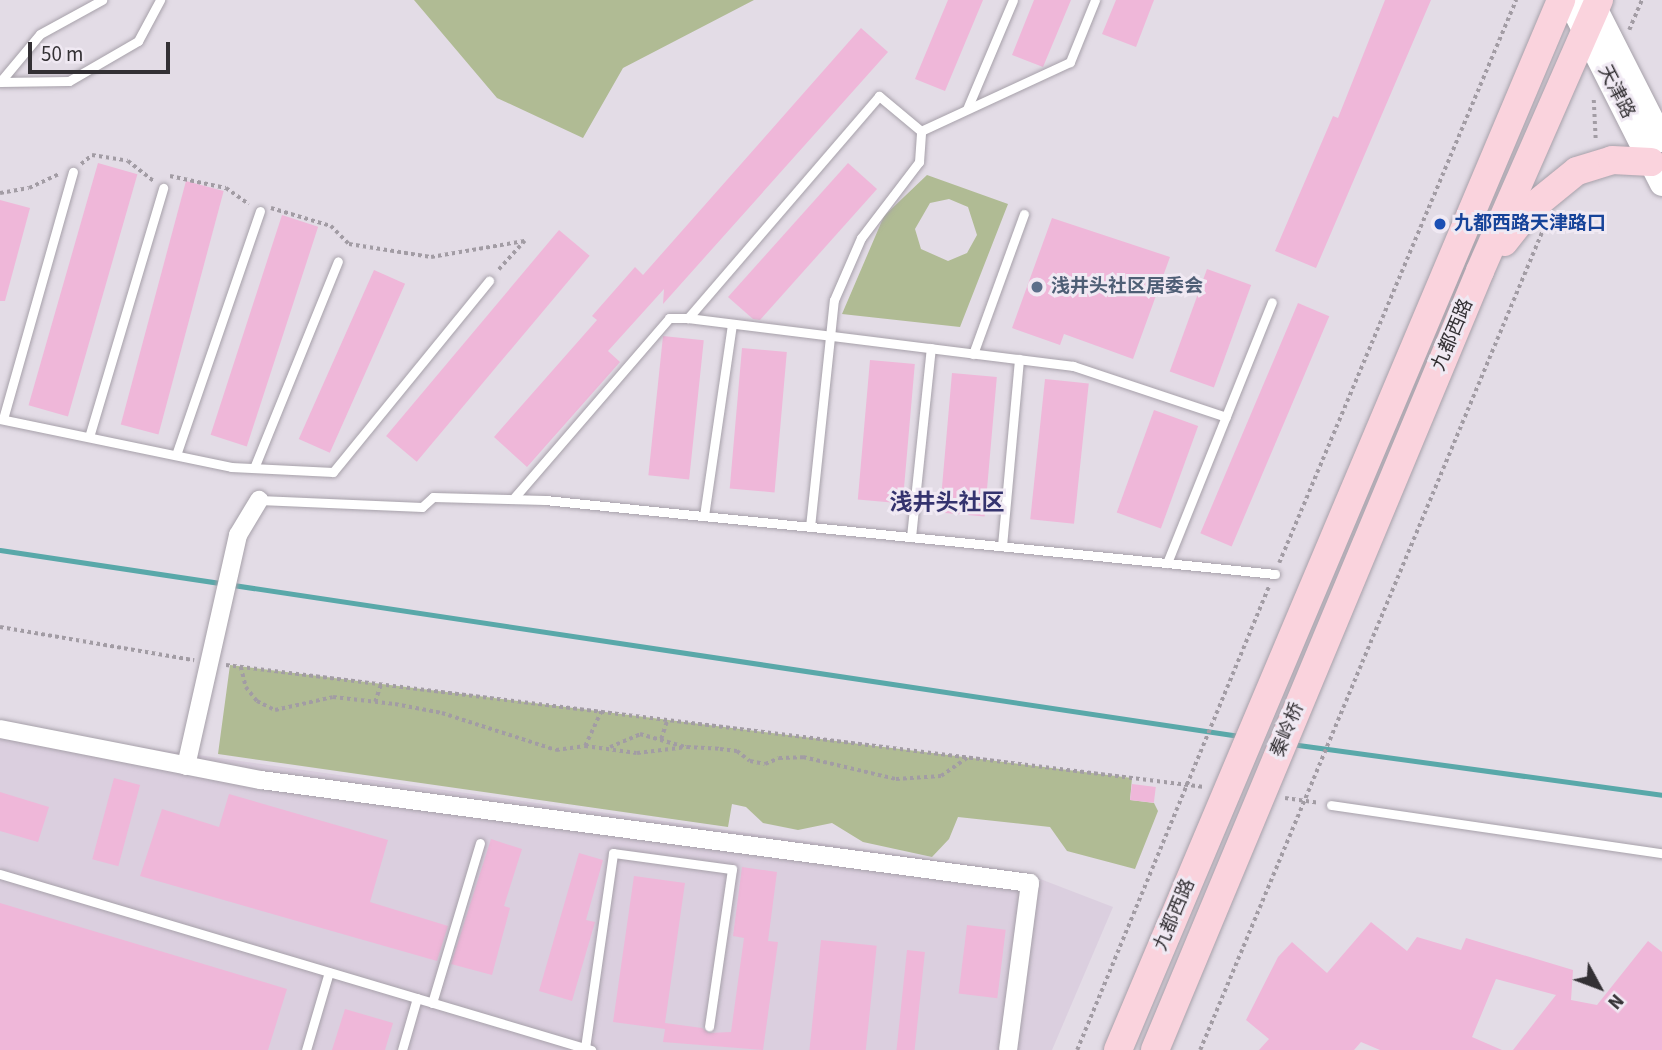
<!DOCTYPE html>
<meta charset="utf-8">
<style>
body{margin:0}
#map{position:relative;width:1662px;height:1050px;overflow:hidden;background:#e3dce6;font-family:"Source Sans 3","Noto Sans SC",sans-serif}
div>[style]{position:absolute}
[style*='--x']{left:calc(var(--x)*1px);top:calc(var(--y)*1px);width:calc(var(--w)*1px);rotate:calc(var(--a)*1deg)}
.built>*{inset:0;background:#dbcfdf}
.green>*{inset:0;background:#b0bb94}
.stream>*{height:5px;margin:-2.5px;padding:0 2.5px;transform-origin:2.5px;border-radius:2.5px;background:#59a8a9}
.building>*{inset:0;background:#efb7d9;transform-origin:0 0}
.path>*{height:3.5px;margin-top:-1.75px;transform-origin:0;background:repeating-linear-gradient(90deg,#a29ca4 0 3.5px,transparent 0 7px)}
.roads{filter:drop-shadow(0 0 2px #a7a1aa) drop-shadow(0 0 2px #a7a1aa)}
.service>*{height:9px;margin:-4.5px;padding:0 4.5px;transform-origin:4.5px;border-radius:4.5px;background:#fff}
.minor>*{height:18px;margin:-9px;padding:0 9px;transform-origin:9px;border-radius:9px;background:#fff}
.secondary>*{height:24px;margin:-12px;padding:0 12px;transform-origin:12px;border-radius:12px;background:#fff}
.primary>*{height:28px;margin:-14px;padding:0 14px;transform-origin:14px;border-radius:14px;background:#fad3dd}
.dots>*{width:19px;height:19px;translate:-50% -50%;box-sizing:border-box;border:4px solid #f0e9f3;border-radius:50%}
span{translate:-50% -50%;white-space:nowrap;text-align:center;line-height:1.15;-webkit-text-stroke:6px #f0e9f3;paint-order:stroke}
.street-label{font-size:19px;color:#333034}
.transit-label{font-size:19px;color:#164399;font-weight:700}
.left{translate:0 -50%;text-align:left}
.service-label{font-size:19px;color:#4e5e75;font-weight:700}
.quarter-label{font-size:23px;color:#34336e;font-weight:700}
.north{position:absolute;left:1564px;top:952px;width:70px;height:70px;-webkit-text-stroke:5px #f0e9f3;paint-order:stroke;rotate:131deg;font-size:19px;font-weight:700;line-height:28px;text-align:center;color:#333034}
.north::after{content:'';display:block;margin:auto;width:24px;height:32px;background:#333034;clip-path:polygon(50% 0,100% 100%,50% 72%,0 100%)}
.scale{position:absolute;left:28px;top:42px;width:142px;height:32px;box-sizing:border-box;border:4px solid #333034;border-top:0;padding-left:9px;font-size:21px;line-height:24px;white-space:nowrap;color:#333034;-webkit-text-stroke:5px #f0e9f3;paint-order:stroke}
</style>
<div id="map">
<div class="built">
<div style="clip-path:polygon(0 727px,1022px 872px,1113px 907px,1052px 1050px,0 1050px)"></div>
</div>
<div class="green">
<div style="clip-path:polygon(414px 0,754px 0,623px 68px,583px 138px,497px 98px)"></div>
<div style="clip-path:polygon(evenodd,927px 175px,1008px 204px,960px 327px,842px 314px,884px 216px,927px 175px,949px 199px,968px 207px,977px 235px,967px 253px,948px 261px,921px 249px,915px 229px,930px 203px,949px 199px)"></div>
<div style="clip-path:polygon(230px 665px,1132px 778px,1130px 800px,1154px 803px,1158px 811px,1135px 869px,1067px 851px,1050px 827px,958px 817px,949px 839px,932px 857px,863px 842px,832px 823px,798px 830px,763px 823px,746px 807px,732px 804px,728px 827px,218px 754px)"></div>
</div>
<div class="stream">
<div style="--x:0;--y:550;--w:1253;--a:8.54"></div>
<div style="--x:1291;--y:744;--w:374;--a:7.8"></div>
</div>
<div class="building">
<div style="clip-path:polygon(948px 0,983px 0,945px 91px,915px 79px)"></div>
<div style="clip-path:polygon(1034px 0,1071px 0,1043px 67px,1012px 55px)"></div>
<div style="clip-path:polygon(1116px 0,1154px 0,1136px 47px,1102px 34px)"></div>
<div style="clip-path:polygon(1385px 0,1431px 0,1316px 268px,1275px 251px,1333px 116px,1338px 118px)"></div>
<div style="clip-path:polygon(861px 28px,888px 52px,663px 304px,664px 289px,608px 351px,620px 362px,527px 467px,494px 437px,597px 320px,592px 316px,635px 267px,643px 275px)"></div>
<div style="left:98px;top:163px;width:41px;height:252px;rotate:16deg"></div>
<div style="clip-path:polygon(848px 163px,877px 189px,760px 320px,753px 319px,728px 297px)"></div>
<div style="left:186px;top:181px;width:39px;height:252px;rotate:15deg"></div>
<div style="clip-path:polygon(0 200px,30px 208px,5px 301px,0 301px)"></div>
<div style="left:282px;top:215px;width:38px;height:231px;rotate:18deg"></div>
<div style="clip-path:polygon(1052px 218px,1170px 257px,1133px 359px,1064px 334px,1060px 345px,1012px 328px)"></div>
<div style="left:559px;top:230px;width:40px;height:269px;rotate:40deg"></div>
<div style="left:1207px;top:269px;width:47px;height:109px;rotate:20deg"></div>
<div style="left:374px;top:270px;width:34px;height:185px;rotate:24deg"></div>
<div style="left:1298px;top:303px;width:34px;height:250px;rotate:23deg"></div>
<div style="left:663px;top:336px;width:41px;height:140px;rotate:6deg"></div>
<div style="left:742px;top:348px;width:45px;height:141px;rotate:5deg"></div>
<div style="left:870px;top:360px;width:45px;height:140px;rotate:5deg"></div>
<div style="left:952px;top:373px;width:45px;height:140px;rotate:5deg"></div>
<div style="left:1045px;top:379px;width:44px;height:141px;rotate:6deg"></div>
<div style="left:1154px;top:410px;width:47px;height:109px;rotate:20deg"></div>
<div style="left:114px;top:778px;width:27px;height:84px;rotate:15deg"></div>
<div style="left:1132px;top:784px;width:24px;height:16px;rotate:7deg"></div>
<div style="clip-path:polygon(0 792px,49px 807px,38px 842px,0 831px)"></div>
<div style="clip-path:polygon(229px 794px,388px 840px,370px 902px,448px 926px,437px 961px,140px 876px,162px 809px,219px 827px)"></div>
<div style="clip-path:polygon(491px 839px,522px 849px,504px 906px,510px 908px,492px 975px,451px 964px)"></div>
<div style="clip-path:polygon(579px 853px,603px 860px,586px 920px,595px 922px,572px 1001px,539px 991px)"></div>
<div style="clip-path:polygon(742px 867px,777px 872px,768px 941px,778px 942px,763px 1050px,663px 1042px,665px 1029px,613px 1022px,634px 876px,685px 883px,665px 1023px,702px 1028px,709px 1033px,731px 1032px,744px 938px,733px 936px)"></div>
<div style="clip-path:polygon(0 903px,287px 989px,268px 1050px,0 1050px)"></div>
<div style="clip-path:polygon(1371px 922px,1407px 951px,1417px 937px,1461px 950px,1466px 938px,1573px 970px,1571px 1000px,1597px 1005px,1648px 941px,1662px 952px,1662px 1050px,1513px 1050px,1556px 995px,1496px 979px,1472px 1037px,1502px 1050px,1380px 1050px,1361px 1042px,1354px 1050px,1259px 1050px,1269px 1039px,1246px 1020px,1278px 957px,1292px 942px,1327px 973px)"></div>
<div style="left:967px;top:925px;width:39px;height:69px;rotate:7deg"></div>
<div style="left:821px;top:940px;width:56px;height:111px;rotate:6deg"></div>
<div style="left:907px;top:950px;width:18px;height:101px;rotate:6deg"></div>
<div style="clip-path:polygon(345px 1009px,393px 1023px,385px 1050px,332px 1050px)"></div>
</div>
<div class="path">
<div style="--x:1629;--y:30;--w:33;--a:-67"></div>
<div style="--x:1594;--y:100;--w:41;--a:87.2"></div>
<div style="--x:81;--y:164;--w:14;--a:-39"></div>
<div style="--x:92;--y:155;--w:36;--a:9"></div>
<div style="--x:128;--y:161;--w:33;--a:38"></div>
<div style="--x:170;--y:176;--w:57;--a:12.1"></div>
<div style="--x:226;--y:188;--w:28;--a:35"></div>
<div style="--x:0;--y:193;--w:29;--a:-10"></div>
<div style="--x:29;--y:188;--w:33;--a:-25"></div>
<div style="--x:271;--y:208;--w:63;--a:16.7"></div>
<div style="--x:331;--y:226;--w:25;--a:45"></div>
<div style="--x:349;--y:244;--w:83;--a:9"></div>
<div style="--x:431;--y:257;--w:95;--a:-9.7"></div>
<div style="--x:525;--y:241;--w:42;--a:132.1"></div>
<div style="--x:1279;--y:563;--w:611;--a:-67.17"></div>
<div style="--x:0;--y:627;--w:197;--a:9.7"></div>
<div style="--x:226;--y:665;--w:986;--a:7.11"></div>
<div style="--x:241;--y:667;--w:21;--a:76"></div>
<div style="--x:246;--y:687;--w:18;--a:52"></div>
<div style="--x:257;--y:701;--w:20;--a:27"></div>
<div style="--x:275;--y:710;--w:59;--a:-12.6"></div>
<div style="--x:333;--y:697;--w:62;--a:6.4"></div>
<div style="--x:395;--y:704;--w:48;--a:10.8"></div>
<div style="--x:442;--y:713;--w:120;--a:18"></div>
<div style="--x:556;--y:750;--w:29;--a:-8"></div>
<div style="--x:585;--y:746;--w:52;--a:7.7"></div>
<div style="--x:637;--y:753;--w:50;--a:-6.8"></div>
<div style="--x:687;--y:747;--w:33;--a:3"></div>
<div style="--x:720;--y:749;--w:17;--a:7"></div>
<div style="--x:737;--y:751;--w:16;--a:38"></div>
<div style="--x:750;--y:761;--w:15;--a:11"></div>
<div style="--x:765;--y:764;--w:15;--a:-23"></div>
<div style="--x:779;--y:758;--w:24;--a:-2"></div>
<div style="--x:803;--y:757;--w:96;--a:13.3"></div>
<div style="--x:896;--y:779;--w:45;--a:-3.8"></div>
<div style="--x:941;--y:776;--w:32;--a:-35"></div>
<div style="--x:375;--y:702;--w:19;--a:-72"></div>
<div style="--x:661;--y:739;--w:19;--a:-72"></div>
<div style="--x:585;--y:746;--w:38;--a:-65"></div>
<div style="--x:610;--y:747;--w:33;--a:-23"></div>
<div style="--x:640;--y:734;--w:47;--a:16.1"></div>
<div style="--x:1285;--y:798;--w:34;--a:8"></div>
<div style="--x:1077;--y:1050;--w:502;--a:-67.52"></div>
<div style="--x:1200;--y:1050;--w:887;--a:-67.31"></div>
</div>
<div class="roads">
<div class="service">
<div style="--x:1095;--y:0;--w:67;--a:112"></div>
<div style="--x:1070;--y:62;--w:164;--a:155.2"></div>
<div style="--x:921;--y:131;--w:55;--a:-140.2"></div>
<div style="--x:879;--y:96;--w:293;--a:130.7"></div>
<div style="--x:688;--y:318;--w:388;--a:7.1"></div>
<div style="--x:1073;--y:366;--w:161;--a:18.4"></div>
<div style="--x:0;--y:82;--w:69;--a:-0.8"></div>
<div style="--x:69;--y:81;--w:80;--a:-30.1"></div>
<div style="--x:138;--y:41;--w:47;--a:-61.8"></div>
<div style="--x:0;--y:82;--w:62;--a:-50.2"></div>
<div style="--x:40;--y:34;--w:71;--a:-28.7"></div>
<div style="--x:967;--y:109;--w:118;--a:-67.1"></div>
<div style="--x:973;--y:354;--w:149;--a:-70"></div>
<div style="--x:0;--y:419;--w:236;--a:11.7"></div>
<div style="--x:231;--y:467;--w:102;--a:2.8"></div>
<div style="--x:333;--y:472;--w:247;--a:-50.8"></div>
<div style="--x:3;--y:419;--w:257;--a:-74.2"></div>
<div style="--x:89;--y:437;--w:260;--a:-73.4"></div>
<div style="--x:176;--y:455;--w:258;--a:-71"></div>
<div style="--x:254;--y:468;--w:223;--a:-67.9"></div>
<div style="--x:513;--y:499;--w:239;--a:-49.2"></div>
<div style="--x:669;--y:318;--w:19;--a:0"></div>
<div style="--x:259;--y:500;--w:163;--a:2.5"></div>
<div style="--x:422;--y:507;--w:15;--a:-42"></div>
<div style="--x:433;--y:497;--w:112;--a:1.5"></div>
<div style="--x:545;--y:500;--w:734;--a:5.79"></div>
<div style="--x:704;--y:516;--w:194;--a:-81.7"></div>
<div style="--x:810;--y:527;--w:228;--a:-84"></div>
<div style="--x:834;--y:300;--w:68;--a:-66.5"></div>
<div style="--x:861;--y:238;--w:96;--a:-52.7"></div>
<div style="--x:919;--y:162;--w:31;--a:-86"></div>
<div style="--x:911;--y:537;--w:190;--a:-84"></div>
<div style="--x:1002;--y:546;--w:188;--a:-84.8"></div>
<div style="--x:1167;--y:563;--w:281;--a:-68.1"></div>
<div style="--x:1331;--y:805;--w:334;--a:8.3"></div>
<div style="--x:0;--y:874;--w:617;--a:16.58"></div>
<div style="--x:432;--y:1003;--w:167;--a:-73.3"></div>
<div style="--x:585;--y:1048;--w:197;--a:-81.8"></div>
<div style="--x:613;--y:853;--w:120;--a:7.7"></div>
<div style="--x:732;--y:869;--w:159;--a:98.3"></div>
<div style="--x:306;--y:1050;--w:81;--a:-73.6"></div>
<div style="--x:402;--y:1050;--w:54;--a:-73.9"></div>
</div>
<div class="minor">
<div style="--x:0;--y:729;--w:266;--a:11.1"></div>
<div style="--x:261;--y:780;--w:776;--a:7.63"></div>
<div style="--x:1030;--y:883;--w:168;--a:97.5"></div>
<div style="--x:186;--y:766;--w:237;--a:-77.3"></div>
<div style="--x:238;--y:535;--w:41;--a:-59"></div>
</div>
<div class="secondary">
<div style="--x:1569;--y:0;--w:206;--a:63.2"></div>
<div style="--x:1591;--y:0;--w:157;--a:63.1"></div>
</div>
<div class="primary">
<div style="--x:1504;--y:242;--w:42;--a:-51.8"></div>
<div style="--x:1530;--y:209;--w:60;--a:-39"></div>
<div style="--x:1577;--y:171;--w:37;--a:-17"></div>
<div style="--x:1612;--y:160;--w:39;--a:3"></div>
<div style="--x:1118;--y:1050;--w:1140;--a:-67.12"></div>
<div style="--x:1155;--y:1050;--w:844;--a:-67.35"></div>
<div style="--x:1480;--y:271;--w:296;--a:-66.3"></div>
</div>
</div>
<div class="dots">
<div style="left:1440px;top:224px;background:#1a4fb4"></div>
<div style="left:1037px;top:287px;background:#5c6f8a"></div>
</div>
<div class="street-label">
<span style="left:1616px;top:92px;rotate:63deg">天津路</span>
<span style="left:1453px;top:335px;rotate:-67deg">九都西路</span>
<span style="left:1288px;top:730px;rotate:-67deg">秦岭桥</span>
<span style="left:1175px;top:915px;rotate:-67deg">九都西路</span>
</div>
<div class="transit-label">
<span class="left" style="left:1454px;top:224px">九都西路天津路口</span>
</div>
<div class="service-label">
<span class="left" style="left:1051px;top:287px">浅井头社区居委会</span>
</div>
<div class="quarter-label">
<span style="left:947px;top:503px">浅井头社区</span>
</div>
<div class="north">N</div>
<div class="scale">50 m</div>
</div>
